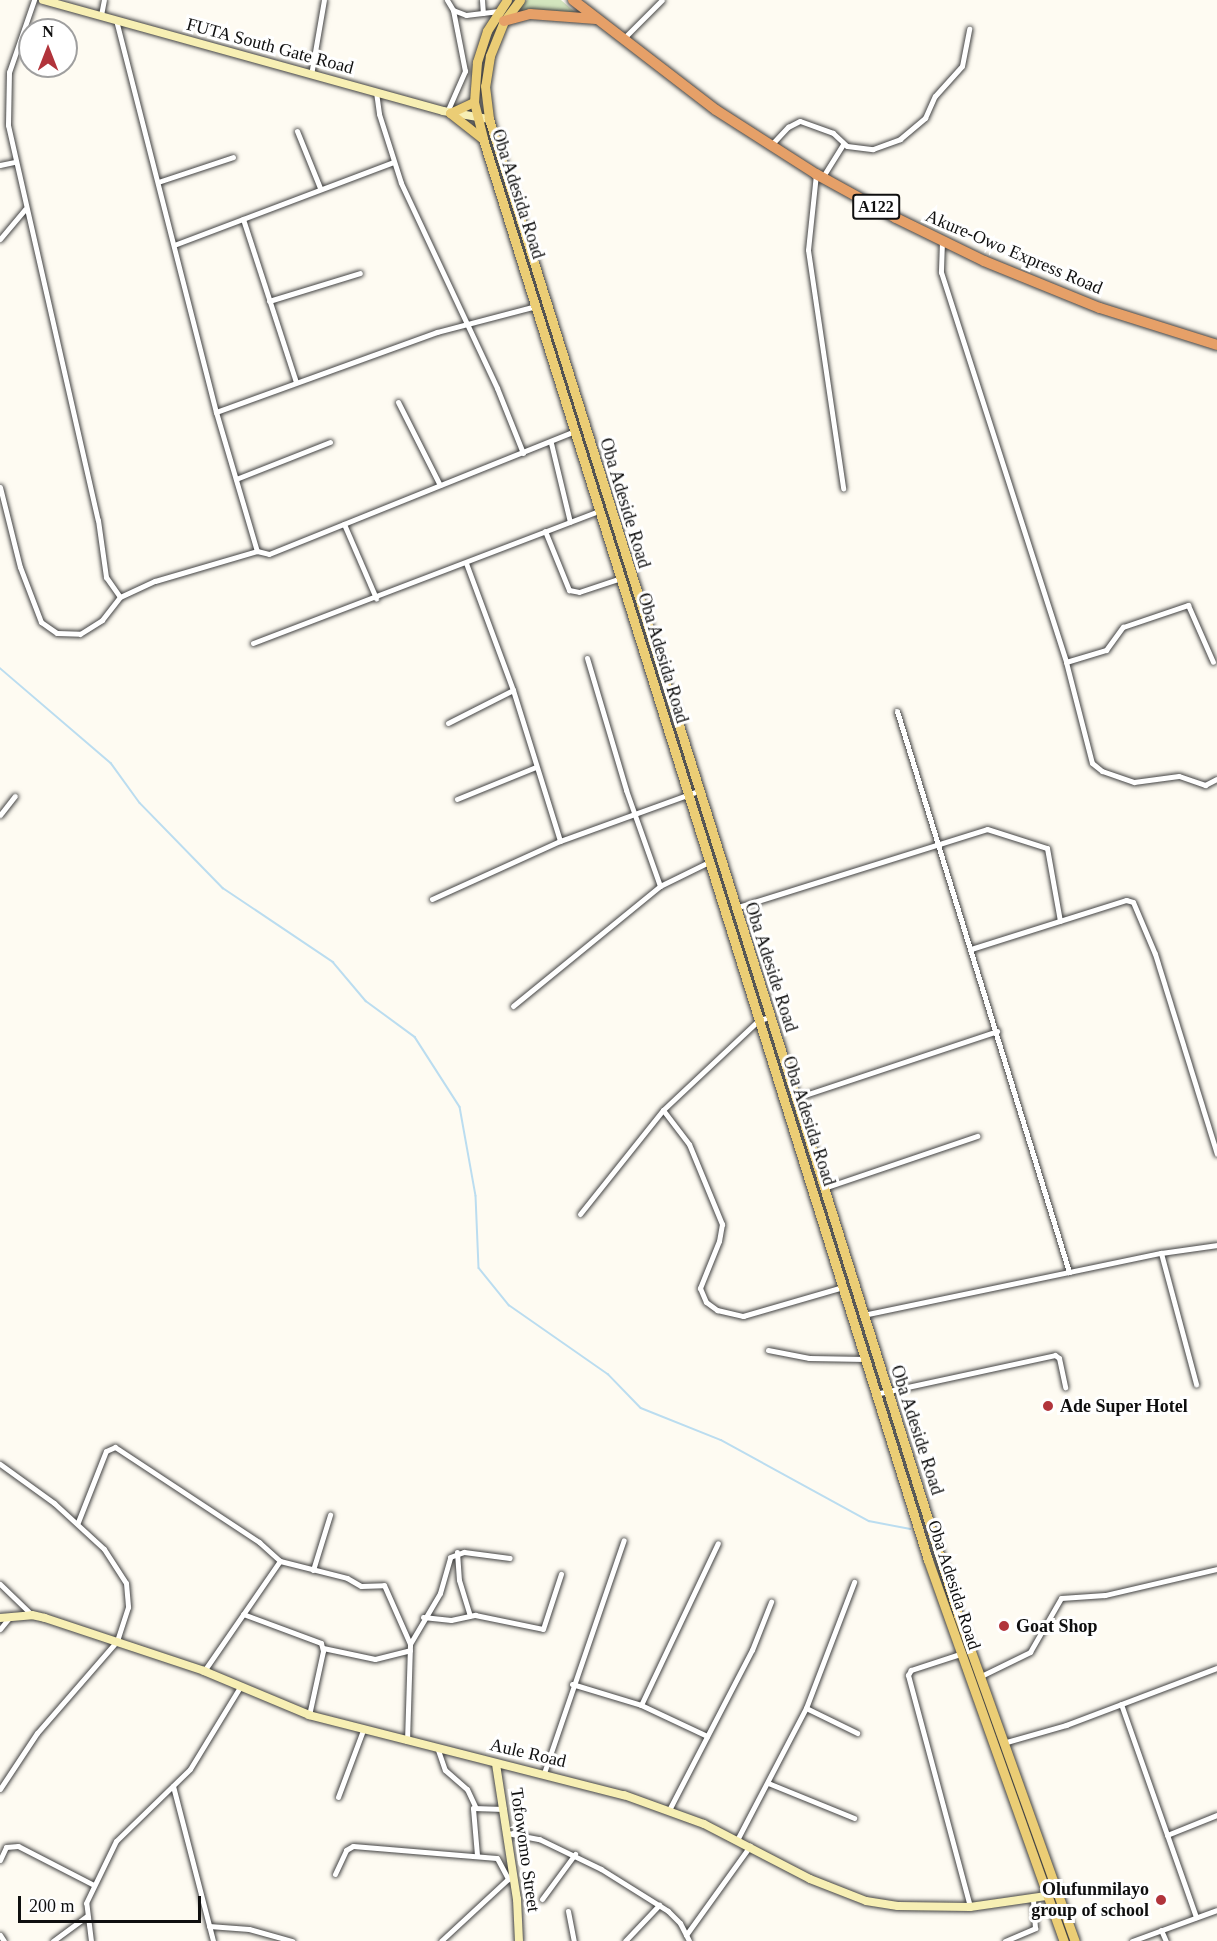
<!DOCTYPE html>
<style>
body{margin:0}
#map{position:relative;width:1217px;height:1941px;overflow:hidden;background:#fefbf2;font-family:"Times New Roman",serif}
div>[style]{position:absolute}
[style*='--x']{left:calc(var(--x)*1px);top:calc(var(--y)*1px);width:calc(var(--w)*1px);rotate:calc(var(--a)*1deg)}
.green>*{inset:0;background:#d3e5be}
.stream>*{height:1.5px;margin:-0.75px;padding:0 0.75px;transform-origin:0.75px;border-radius:0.75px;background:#bbddf0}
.roads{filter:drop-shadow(0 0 2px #424242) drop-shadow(0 0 2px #424242)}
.street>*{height:5px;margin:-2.5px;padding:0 2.5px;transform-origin:2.5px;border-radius:2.5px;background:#fff}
.secondary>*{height:8px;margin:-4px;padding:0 4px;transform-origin:4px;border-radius:4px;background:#f7efb4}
.primary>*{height:9px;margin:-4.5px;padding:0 4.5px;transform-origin:4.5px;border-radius:4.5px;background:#ebcd75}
.highway>*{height:10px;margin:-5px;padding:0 5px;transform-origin:5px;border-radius:5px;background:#e6a068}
.dots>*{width:16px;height:16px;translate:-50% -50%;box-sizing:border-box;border:3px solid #fff;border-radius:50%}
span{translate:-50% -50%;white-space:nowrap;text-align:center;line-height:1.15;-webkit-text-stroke:6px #fff;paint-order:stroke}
.shield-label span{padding:2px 4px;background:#fff;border:2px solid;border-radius:4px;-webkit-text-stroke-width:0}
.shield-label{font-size:16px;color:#0f0f0f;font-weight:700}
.street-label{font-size:18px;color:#0f0f0f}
.poi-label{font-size:18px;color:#0f0f0f;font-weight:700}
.left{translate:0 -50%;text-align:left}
.right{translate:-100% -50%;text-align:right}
.north{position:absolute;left:18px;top:18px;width:60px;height:60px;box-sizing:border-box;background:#fff;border:2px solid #9f9f9f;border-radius:50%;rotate:0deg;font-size:16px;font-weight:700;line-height:24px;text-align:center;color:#0f0f0f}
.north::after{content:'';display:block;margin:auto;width:21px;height:27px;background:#b1343b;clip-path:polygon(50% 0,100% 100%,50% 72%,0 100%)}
.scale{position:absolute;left:18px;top:1896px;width:183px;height:27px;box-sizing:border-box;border:3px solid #0f0f0f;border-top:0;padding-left:8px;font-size:18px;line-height:21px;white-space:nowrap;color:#0f0f0f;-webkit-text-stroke:4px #fff;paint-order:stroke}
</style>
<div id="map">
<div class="green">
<div style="clip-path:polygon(527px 0,561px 0,577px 14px,512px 14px)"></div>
</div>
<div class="stream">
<div style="--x:0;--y:668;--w:146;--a:40.6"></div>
<div style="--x:111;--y:763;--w:49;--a:54.1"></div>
<div style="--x:140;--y:803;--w:119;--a:45.7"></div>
<div style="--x:223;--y:888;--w:133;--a:33.9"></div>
<div style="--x:333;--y:962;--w:51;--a:49.8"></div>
<div style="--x:366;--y:1001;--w:61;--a:36.3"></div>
<div style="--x:415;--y:1037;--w:83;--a:57.3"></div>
<div style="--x:460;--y:1107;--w:90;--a:79.8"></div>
<div style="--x:476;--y:1196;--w:72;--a:87.6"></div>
<div style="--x:479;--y:1268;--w:48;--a:51"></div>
<div style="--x:509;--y:1305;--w:121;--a:34.9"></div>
<div style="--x:608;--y:1374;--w:47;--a:45.9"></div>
<div style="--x:641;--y:1408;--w:86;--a:21.8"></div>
<div style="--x:721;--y:1440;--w:169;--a:28.7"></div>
<div style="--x:869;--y:1521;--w:42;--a:11"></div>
</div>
<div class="roads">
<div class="street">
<div style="--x:34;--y:0;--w:76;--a:109.1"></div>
<div style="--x:9;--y:72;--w:53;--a:91.1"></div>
<div style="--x:8;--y:125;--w:405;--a:77.2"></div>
<div style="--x:98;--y:520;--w:58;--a:82"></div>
<div style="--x:106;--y:577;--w:24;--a:55"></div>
<div style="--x:447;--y:0;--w:12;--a:59"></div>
<div style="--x:453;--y:10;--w:14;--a:21"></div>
<div style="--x:466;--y:15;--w:33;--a:-7"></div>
<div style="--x:482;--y:0;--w:13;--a:86"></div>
<div style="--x:101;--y:15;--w:15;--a:-79"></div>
<div style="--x:116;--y:20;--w:405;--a:75.7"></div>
<div style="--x:216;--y:412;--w:145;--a:73.6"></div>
<div style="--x:623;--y:39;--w:55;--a:-45"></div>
<div style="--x:311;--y:75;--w:76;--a:-80.2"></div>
<div style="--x:376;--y:92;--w:22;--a:82"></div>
<div style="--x:379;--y:114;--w:72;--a:72.3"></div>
<div style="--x:401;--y:183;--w:226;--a:64.9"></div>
<div style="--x:497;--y:388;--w:70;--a:68.2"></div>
<div style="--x:447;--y:112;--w:45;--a:-66.3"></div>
<div style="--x:465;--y:71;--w:62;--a:-101.1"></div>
<div style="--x:297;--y:131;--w:61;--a:68"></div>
<div style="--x:771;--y:145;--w:25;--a:-47"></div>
<div style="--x:788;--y:127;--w:13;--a:-27"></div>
<div style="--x:800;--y:121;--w:35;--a:20"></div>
<div style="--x:833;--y:133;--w:19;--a:43"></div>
<div style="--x:847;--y:146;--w:26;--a:7"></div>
<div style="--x:873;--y:149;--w:29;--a:-20"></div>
<div style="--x:900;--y:139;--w:33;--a:-40"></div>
<div style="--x:925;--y:118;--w:24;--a:-66"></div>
<div style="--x:935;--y:96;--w:40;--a:-48"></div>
<div style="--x:962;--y:66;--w:38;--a:-79"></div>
<div style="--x:0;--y:165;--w:14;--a:-12"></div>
<div style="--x:816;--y:174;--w:76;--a:96"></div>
<div style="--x:808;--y:250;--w:241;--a:81.6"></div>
<div style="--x:822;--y:178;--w:39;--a:-58"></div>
<div style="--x:158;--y:182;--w:79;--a:-18.4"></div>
<div style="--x:243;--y:219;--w:171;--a:72"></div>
<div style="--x:0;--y:239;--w:39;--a:-50"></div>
<div style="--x:942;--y:241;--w:31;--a:92"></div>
<div style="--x:941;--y:272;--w:410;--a:72.2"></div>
<div style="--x:1066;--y:662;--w:104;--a:75.6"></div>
<div style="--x:1092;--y:763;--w:13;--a:39"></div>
<div style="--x:1102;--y:771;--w:34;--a:19"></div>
<div style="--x:1134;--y:782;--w:45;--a:-7.6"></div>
<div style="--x:1179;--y:776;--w:28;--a:19"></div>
<div style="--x:1205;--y:785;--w:13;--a:-27"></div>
<div style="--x:174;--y:245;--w:235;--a:-20.7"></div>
<div style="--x:269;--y:301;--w:95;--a:-17.1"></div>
<div style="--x:398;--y:402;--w:93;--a:63.2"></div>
<div style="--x:216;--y:412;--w:235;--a:-19.9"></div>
<div style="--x:437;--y:332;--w:102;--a:-14.7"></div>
<div style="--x:551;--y:443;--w:81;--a:76.5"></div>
<div style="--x:236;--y:479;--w:101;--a:-21.5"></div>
<div style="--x:0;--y:487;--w:82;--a:76"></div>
<div style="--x:20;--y:567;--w:59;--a:69.1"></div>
<div style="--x:41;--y:622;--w:19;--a:35"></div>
<div style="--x:57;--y:633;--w:23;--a:2"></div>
<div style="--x:80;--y:634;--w:26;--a:-32"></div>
<div style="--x:102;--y:620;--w:29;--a:-52"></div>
<div style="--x:120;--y:597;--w:38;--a:-25"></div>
<div style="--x:155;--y:581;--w:106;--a:-16.4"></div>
<div style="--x:257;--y:551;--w:12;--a:14"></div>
<div style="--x:269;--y:554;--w:330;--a:-21.9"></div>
<div style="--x:344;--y:524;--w:81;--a:66.6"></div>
<div style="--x:545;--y:531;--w:64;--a:67.9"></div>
<div style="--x:569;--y:590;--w:10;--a:11"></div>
<div style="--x:579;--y:592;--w:44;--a:-18.4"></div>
<div style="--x:466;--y:563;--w:135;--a:69.7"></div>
<div style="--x:513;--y:690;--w:158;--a:72.7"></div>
<div style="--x:253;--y:643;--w:370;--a:-20.9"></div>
<div style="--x:587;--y:658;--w:138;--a:73.5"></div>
<div style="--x:626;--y:790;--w:102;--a:70.5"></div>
<div style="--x:1066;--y:662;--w:42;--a:-16.7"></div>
<div style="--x:1106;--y:650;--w:29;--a:-54"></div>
<div style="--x:1123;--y:627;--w:69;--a:-18.7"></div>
<div style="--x:1188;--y:605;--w:62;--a:66.3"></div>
<div style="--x:897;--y:711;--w:587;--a:72.95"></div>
<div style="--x:448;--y:723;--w:73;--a:-26.9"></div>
<div style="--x:457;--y:799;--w:85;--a:-22.1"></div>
<div style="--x:0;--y:815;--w:24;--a:-52"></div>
<div style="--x:432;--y:899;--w:141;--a:-24.4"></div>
<div style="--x:560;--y:841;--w:147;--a:-19.9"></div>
<div style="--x:735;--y:908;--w:264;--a:-17.4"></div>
<div style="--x:987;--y:829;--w:63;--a:17.6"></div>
<div style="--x:1047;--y:848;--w:74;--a:79.9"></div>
<div style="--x:971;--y:949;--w:163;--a:-17.5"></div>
<div style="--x:1126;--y:900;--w:7;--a:16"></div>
<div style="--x:1133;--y:902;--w:56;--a:67.1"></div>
<div style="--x:1155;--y:954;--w:209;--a:72.8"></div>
<div style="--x:513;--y:1006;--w:190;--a:-39.2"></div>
<div style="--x:660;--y:886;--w:55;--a:-26.1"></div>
<div style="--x:796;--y:1098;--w:212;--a:-18.4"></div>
<div style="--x:663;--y:1110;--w:43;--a:52.6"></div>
<div style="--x:689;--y:1144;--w:87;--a:67.6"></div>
<div style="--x:722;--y:1224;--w:17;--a:100"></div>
<div style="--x:719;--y:1241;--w:51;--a:112"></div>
<div style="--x:700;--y:1288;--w:15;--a:67"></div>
<div style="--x:706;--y:1302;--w:14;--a:36"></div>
<div style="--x:717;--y:1310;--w:27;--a:13"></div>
<div style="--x:743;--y:1316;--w:104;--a:-16.2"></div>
<div style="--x:824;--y:1188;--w:162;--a:-18.8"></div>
<div style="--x:580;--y:1214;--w:133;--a:-51.4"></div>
<div style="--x:663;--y:1110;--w:132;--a:-43.2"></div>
<div style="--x:759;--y:1020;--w:11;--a:-15"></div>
<div style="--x:1161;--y:1253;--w:136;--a:75"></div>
<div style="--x:863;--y:1315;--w:304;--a:-11.8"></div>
<div style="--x:1161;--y:1253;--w:57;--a:-8.1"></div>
<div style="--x:768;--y:1350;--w:42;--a:11"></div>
<div style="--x:809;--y:1358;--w:56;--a:1"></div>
<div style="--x:875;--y:1394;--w:184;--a:-12.2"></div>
<div style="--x:1055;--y:1355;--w:5;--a:37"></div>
<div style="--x:1059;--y:1358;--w:30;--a:78"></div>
<div style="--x:0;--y:1464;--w:67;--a:35.8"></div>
<div style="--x:54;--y:1503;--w:68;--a:42.6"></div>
<div style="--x:104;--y:1549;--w:40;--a:57.1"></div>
<div style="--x:126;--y:1583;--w:24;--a:85"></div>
<div style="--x:128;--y:1607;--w:36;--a:108"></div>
<div style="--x:117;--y:1641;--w:122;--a:131"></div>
<div style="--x:37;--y:1733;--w:67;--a:123.5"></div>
<div style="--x:78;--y:1522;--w:76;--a:-68.5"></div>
<div style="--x:106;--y:1451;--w:10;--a:-24"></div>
<div style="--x:115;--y:1447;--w:173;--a:33.4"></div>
<div style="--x:259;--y:1542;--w:28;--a:42"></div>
<div style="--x:280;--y:1561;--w:69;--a:14.2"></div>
<div style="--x:347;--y:1578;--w:16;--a:30"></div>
<div style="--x:361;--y:1586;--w:23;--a:-2"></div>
<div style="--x:384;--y:1585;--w:64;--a:66.2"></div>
<div style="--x:457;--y:1552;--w:28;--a:86"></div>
<div style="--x:459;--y:1580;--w:37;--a:73"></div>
<div style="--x:313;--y:1570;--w:58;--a:-72.8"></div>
<div style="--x:0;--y:1584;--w:45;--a:44.1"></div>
<div style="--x:243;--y:1614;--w:83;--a:20.4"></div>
<div style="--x:321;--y:1643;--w:8;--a:76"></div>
<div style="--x:323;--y:1651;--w:66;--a:102.3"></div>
<div style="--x:423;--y:1617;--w:28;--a:6"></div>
<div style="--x:451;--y:1620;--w:25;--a:-12"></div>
<div style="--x:475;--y:1615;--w:69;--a:11.6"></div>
<div style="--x:543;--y:1629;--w:58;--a:-71.9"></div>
<div style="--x:0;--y:1629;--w:14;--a:-51"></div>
<div style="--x:323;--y:1648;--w:53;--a:11.9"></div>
<div style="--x:375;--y:1659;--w:36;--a:-14"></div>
<div style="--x:960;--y:1654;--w:52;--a:161.9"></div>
<div style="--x:911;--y:1670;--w:6;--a:121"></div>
<div style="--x:908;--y:1675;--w:240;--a:75"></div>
<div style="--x:204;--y:1671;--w:134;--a:-55.4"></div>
<div style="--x:979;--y:1677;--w:57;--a:-26.1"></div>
<div style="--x:1030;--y:1652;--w:62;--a:-60.1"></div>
<div style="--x:1061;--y:1598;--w:44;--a:-3.9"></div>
<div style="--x:1105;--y:1595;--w:115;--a:-13.1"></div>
<div style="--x:572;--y:1684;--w:72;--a:16.9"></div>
<div style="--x:641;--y:1705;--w:73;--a:25.2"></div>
<div style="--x:1121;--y:1704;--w:226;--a:70.6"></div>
<div style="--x:641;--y:1705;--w:179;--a:-64.6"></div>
<div style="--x:806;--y:1708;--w:57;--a:26.1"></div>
<div style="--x:407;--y:1741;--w:97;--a:-88.2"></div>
<div style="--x:410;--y:1644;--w:59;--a:-59.5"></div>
<div style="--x:440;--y:1593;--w:37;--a:-74"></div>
<div style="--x:450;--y:1557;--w:15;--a:-20"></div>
<div style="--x:464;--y:1552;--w:46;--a:7.4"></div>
<div style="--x:1003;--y:1743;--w:66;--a:-15.9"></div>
<div style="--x:1066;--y:1725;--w:161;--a:-20.7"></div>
<div style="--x:438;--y:1750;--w:21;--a:71"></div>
<div style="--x:445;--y:1770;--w:29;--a:41"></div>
<div style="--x:467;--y:1789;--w:19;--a:65"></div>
<div style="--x:544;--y:1773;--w:246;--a:-71.1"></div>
<div style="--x:768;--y:1783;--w:93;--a:22.1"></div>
<div style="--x:173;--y:1786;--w:160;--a:75.5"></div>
<div style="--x:338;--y:1797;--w:72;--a:-69.5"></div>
<div style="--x:669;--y:1810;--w:180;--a:-62.6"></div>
<div style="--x:752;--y:1650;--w:52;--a:-68.4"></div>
<div style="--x:507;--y:1833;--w:33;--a:11"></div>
<div style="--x:539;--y:1839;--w:69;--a:25.8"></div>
<div style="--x:601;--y:1869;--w:79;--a:32.1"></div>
<div style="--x:668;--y:1911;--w:17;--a:45"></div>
<div style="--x:680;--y:1923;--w:20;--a:63"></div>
<div style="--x:1167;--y:1835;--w:54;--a:-21.8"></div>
<div style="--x:737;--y:1840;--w:149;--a:-62.4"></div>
<div style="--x:806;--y:1708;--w:135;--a:-69.1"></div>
<div style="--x:477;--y:1855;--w:47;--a:-94.9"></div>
<div style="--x:473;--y:1808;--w:31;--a:2"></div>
<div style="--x:0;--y:1860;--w:14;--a:-65"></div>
<div style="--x:6;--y:1847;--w:12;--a:-5"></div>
<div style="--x:18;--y:1846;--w:85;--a:27.2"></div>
<div style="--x:335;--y:1874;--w:26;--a:-65"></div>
<div style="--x:346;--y:1850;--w:8;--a:-30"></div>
<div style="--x:353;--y:1846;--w:144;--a:4.8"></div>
<div style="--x:497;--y:1858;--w:24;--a:62"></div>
<div style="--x:542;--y:1899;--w:56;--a:-53.7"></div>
<div style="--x:568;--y:1911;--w:31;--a:79"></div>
<div style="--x:209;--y:1926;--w:40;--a:4.3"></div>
<div style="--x:249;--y:1929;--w:45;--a:15.6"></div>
<div style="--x:1161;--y:1930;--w:12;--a:66"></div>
<div style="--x:0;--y:1935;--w:7;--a:56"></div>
<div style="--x:686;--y:1935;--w:110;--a:-54.3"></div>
<div style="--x:53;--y:1941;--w:42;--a:-36.3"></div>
<div style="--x:91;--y:1941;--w:38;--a:-97"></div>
<div style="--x:86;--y:1903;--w:69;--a:-64.2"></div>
<div style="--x:116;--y:1841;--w:103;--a:-44.2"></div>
<div style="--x:190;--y:1769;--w:96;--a:-58.6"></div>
<div style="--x:441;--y:1941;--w:94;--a:-42.8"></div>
<div style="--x:625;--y:1941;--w:50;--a:-46.6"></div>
<div style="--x:1005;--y:1941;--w:33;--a:-23"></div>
<div style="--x:1035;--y:1928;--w:29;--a:-94"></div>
<div style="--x:1132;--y:1941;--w:90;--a:-20"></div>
</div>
<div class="secondary">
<div style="--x:43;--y:0;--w:415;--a:15.5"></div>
<div style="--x:443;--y:111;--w:47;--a:9.9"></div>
<div style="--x:0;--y:1618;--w:32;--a:-5"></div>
<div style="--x:32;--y:1615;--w:13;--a:13"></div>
<div style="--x:45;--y:1618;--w:168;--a:18.4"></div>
<div style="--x:204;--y:1671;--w:114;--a:22.7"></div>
<div style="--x:309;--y:1715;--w:325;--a:14.3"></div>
<div style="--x:624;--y:1795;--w:85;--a:19.9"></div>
<div style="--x:704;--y:1824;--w:119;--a:27.4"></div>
<div style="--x:810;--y:1879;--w:60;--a:21.4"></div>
<div style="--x:866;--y:1901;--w:32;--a:9"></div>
<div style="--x:898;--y:1906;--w:72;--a:0.8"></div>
<div style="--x:970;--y:1907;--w:77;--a:-8.2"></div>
<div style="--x:496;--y:1764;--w:137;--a:81.2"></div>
<div style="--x:517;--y:1899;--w:42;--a:87.3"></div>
</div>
<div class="primary">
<div style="--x:507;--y:0;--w:37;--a:123"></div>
<div style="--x:487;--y:31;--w:33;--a:108"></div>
<div style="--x:477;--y:62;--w:40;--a:94.3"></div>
<div style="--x:474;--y:102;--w:38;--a:76"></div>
<div style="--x:483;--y:139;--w:1489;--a:72.61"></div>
<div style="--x:928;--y:1560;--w:405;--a:70.4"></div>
<div style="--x:520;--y:0;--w:26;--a:127"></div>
<div style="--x:504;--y:21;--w:38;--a:112"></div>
<div style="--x:490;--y:56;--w:30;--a:99"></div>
<div style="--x:485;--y:86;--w:33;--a:83"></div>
<div style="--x:489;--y:119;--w:1568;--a:72.59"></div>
<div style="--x:958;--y:1615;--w:346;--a:70.3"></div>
<div style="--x:450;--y:113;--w:42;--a:38.2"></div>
<div style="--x:450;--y:113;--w:26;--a:-25"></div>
</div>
<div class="highway">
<div style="--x:573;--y:0;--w:180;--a:37.6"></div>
<div style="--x:716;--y:110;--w:119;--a:32.6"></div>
<div style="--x:816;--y:174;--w:91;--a:28.8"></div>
<div style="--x:896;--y:218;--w:98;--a:26"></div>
<div style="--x:984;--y:261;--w:125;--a:22.1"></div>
<div style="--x:1100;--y:308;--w:123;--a:17.5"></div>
<div style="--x:504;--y:21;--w:27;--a:-15"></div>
<div style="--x:530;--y:14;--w:66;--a:4.3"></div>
</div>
</div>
<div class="dots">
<div style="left:1048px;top:1406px;background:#b1343b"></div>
<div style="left:1004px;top:1626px;background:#b1343b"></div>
<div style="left:1161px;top:1900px;background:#b1343b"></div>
</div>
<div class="shield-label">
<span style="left:876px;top:207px">A122</span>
</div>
<div class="street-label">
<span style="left:270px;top:46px;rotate:15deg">FUTA South Gate Road</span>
<span style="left:518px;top:194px;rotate:72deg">Oba Adesida Road</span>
<span style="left:1014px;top:252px;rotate:23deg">Akure-Owo Express Road</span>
<span style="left:625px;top:503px;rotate:73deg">Oba Adeside Road</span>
<span style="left:663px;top:658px;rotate:73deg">Oba Adesida Road</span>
<span style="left:771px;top:967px;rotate:72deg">Oba Adeside Road</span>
<span style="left:809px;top:1121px;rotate:72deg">Oba Adesida Road</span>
<span style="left:917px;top:1430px;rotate:72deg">Oba Adeside Road</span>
<span style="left:954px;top:1585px;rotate:72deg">Oba Adesida Road</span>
<span style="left:528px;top:1753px;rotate:13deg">Aule Road</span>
<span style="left:525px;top:1850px;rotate:82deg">Tofowomo Street</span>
</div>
<div class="poi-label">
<span class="left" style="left:1060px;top:1406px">Ade Super Hotel</span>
<span class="left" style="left:1016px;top:1626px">Goat Shop</span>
<span class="right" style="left:1149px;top:1900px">Olufunmilayo<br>group of school</span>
</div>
<div class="north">N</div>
<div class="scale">200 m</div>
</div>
